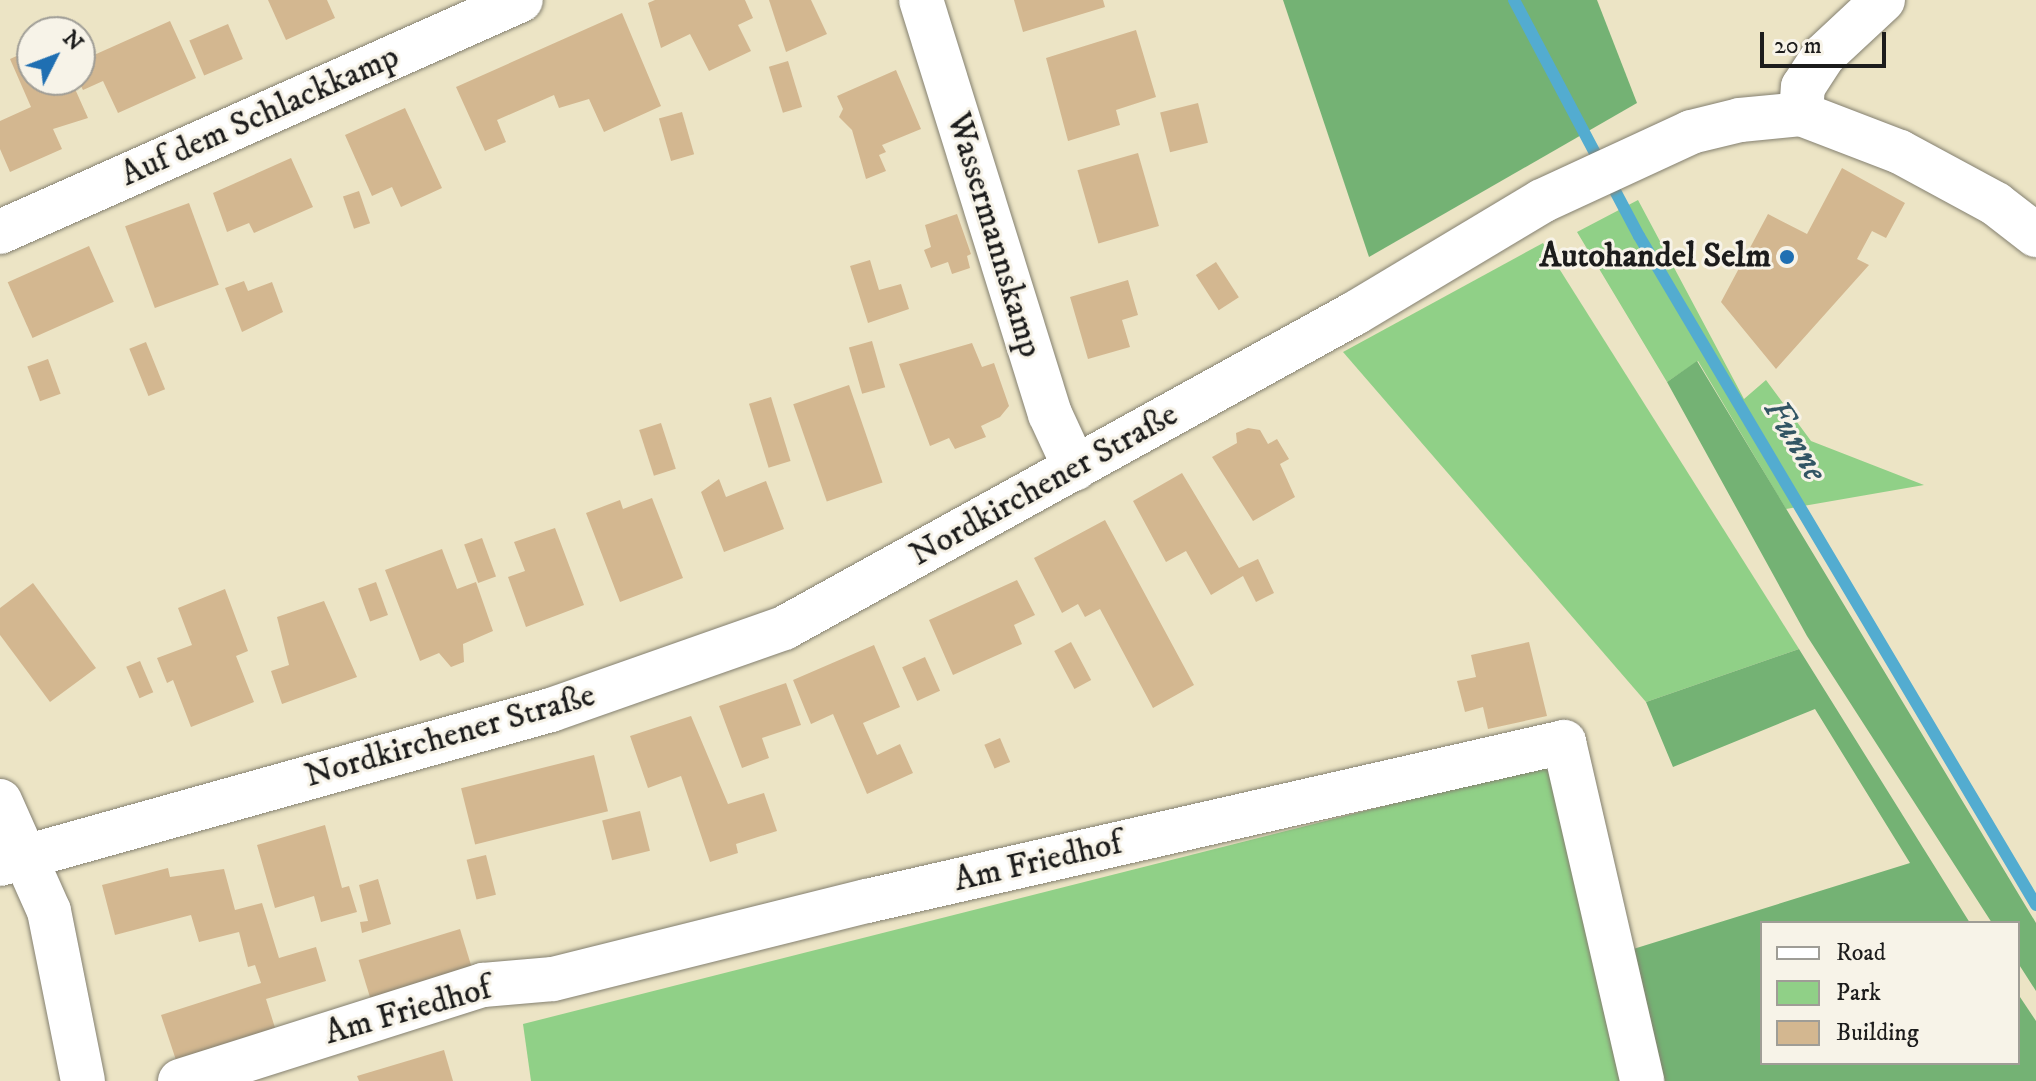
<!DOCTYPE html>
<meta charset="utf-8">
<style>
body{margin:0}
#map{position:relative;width:2036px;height:1081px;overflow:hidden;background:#ece4c5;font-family:"IM FELL DW Pica",serif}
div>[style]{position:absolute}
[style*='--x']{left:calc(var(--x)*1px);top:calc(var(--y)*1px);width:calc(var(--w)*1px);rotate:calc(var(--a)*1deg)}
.green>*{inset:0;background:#90d087}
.forest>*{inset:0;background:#74b274}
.stream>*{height:12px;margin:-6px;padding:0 6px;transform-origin:6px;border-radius:6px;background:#53acd0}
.building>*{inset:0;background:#d3b790;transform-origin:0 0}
.roads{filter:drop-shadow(0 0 2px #848070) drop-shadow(0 0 2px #848070)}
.minor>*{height:44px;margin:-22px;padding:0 22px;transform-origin:22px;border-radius:22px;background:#fff}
.tertiary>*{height:44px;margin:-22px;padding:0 22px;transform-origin:22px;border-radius:22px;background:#fff}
.dots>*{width:22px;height:22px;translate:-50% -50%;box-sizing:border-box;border:4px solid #f7f3e8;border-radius:50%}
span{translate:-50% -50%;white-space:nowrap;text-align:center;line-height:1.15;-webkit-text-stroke:6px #f7f3e8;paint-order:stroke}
.street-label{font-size:34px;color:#1c1c1c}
.poi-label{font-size:34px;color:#1c1c1c;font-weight:700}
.right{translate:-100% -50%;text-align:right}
.water-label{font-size:36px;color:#325664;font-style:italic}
.legend{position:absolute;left:1760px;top:921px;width:260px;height:144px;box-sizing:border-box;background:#f7f3e8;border:2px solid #9f9d96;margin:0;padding:10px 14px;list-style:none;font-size:24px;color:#1c1c1c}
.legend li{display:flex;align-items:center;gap:16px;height:40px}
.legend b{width:40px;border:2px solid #9f9d96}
.north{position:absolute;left:16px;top:16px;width:80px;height:80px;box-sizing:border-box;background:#f7f3e8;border:2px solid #9f9d96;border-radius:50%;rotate:48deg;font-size:22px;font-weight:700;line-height:32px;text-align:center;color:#1c1c1c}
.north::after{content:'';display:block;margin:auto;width:28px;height:36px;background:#1f6fb2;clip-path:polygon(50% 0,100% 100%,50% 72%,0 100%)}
.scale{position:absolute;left:1760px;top:32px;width:126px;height:36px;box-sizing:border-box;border:4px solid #1c1c1c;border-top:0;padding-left:10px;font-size:24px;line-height:28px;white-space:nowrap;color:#1c1c1c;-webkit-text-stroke:6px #f7f3e8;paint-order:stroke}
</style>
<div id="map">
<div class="green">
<div style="clip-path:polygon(1638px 200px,1744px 399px,1766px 380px,1811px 441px,1924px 485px,1786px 509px,1698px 361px,1667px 382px,1577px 232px)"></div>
<div style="clip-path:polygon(1543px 243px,1799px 649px,1646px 702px,1343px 352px)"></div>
<div style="clip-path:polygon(1551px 764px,1623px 1081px,531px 1081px,523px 1024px)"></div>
</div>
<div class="forest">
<div style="clip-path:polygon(1283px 0,1597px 0,1637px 103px,1369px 257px)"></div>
<div style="clip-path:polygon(1697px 361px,2036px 923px,2036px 991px,2018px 963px,2018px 923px,1992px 923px,1807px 636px,1667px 382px)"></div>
<div style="clip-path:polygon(1799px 649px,1970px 923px,1762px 923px,1762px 1063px,2018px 1063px,2018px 994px,2036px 1021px,2036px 1081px,1640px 1081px,1614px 955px,1910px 863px,1815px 709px,1673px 767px,1646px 702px)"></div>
</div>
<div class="stream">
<div style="--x:1514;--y:0;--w:267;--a:62.1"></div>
<div style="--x:1639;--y:236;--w:778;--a:59.31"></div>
</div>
<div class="building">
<div style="clip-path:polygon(268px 0,327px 0,335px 18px,286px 40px)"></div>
<div style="clip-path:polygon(655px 0,745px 0,753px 18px,738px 25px,751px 51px,709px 71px,690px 34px,661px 48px,648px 3px)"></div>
<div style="clip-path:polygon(769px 0,811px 0,827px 34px,786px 52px)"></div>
<div style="clip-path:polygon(1014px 0,1103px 0,1105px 7px,1023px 32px)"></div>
<div style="clip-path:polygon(622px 13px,661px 106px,604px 132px,589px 99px,559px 108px,554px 95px,497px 120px,506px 142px,485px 151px,456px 87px)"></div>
<div style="clip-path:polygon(170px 21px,196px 78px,118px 113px,103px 81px,83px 90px,78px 80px,80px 39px,85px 37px,94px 55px)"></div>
<div style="left:228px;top:24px;width:38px;height:42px;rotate:67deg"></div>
<div style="clip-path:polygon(1136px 30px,1156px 97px,1116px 110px,1120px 125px,1068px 141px,1046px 58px)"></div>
<div style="clip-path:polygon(32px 49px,32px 80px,71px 80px,88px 118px,53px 129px,62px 149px,10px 172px,0 149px,0 121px,31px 107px,10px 59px)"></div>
<div style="left:788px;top:61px;width:48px;height:20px;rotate:73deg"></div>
<div style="clip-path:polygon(896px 70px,921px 129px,882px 145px,886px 152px,879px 155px,886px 171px,866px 179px,852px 130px,839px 117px,843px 109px,837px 96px)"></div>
<div style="left:1198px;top:103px;width:41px;height:39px;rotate:76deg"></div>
<div style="clip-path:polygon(405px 108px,442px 188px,401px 207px,392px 187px,372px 196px,345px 135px)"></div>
<div style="left:682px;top:112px;width:44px;height:24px;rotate:74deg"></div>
<div style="left:1138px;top:153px;width:76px;height:63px;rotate:74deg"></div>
<div style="clip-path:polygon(291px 158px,313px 207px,254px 233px,249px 223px,227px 232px,213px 193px)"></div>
<div style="clip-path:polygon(1842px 168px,1905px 203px,1886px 238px,1872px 231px,1857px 259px,1869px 265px,1776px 369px,1721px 302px,1768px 214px,1807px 234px)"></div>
<div style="left:359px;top:191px;width:34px;height:17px;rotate:71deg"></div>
<div style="left:189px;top:203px;width:87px;height:68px;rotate:70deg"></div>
<div style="clip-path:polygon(957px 214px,971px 254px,967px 256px,970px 268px,952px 274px,948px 262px,931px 268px,924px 250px,931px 247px,925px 225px)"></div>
<div style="left:89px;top:246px;width:61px;height:89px;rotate:66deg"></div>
<div style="clip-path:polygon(870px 260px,879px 290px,901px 284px,909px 309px,868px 323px,850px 266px)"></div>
<div style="left:1216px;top:262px;width:42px;height:24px;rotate:57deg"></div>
<div style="clip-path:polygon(1128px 280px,1138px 315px,1122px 320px,1130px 347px,1088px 359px,1070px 297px)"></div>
<div style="clip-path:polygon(244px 281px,248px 291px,272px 282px,283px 312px,242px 332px,225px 288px)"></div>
<div style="left:872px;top:341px;width:48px;height:24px;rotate:74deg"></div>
<div style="left:146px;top:342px;width:51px;height:18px;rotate:68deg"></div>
<div style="clip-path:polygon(972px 343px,982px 367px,994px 363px,1009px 406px,1000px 417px,981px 426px,986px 437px,955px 449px,949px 438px,930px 446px,899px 364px)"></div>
<div style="left:48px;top:359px;width:37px;height:22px;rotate:70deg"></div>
<div style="left:849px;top:385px;width:103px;height:59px;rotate:71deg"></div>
<div style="left:771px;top:397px;width:67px;height:23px;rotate:73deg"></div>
<div style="left:661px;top:423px;width:48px;height:23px;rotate:72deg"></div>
<div style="clip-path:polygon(1248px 428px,1260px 430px,1268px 444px,1277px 439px,1289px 459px,1280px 464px,1295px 497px,1253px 521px,1212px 457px,1237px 443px,1236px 433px)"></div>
<div style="clip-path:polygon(1182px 473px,1239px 568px,1258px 559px,1274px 593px,1256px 602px,1243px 576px,1211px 595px,1186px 551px,1166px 562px,1133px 501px)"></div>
<div style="clip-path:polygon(719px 479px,726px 497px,766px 481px,784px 529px,724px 552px,701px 492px)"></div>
<div style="clip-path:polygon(652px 498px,683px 578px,620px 602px,586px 513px,620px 500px,623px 509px)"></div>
<div style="clip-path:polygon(1105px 520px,1194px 685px,1153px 708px,1100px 609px,1085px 617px,1078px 604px,1062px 613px,1034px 558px)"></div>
<div style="clip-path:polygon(555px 528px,584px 605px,526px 627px,508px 577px,525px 571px,514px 542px)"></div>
<div style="left:482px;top:538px;width:41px;height:19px;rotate:70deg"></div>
<div style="clip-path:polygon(442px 549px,457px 589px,476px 582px,493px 631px,463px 644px,464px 662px,451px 667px,439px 653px,420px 661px,385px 570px)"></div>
<div style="clip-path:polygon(1017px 580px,1035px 615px,1014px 625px,1022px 644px,953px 675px,929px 620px)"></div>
<div style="left:376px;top:582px;width:35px;height:19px;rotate:70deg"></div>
<div style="clip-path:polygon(33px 583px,96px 668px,50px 702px,0 635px,0 608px)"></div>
<div style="clip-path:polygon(225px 589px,248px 651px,236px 656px,254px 702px,191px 727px,173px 680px,167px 683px,157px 658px,192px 645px,178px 608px)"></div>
<div style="clip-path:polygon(324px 601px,357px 677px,282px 704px,271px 671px,289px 665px,277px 617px)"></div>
<div style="left:1071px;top:642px;width:43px;height:19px;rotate:62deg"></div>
<div style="clip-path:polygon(1529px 642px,1547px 716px,1488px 729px,1483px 707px,1465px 712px,1457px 681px,1476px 677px,1471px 655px)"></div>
<div style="clip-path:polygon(874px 645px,900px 707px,863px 723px,877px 755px,900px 744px,913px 773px,867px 794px,833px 714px,811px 724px,793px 680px)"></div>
<div style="left:925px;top:657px;width:37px;height:25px;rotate:66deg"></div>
<div style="left:140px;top:661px;width:34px;height:15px;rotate:67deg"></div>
<div style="clip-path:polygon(786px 683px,801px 725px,762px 738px,769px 758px,742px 768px,719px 706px)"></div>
<div style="clip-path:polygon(691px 716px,728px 804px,764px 793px,777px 831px,736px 844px,738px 853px,710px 862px,681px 776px,648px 788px,630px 736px)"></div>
<div style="left:1000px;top:738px;width:26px;height:17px;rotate:67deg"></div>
<div style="left:594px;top:755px;width:58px;height:137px;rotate:76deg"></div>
<div style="left:640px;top:811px;width:41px;height:39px;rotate:76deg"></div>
<div style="clip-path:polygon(325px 825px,342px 888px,349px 886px,357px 912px,321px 922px,314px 896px,275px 908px,257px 845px)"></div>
<div style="left:486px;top:855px;width:41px;height:20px;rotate:76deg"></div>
<div style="clip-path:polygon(168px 868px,170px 877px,224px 869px,235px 910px,262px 903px,279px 958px,316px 947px,326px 981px,266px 999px,276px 1031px,177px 1063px,161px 1015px,261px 983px,255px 965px,248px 967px,239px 932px,199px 942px,191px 915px,115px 935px,102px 885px)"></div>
<div style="clip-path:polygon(378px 879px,391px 924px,362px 933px,360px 922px,368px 921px,359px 885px)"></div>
<div style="left:460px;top:929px;width:42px;height:106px;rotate:73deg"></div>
<div style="clip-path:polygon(444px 1050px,453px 1081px,359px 1081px,357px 1076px)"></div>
</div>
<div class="roads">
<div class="minor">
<div style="--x:921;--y:0;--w:434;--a:72.7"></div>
<div style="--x:1050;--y:414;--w:60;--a:65.2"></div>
<div style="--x:1801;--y:114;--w:27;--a:-86"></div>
<div style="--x:1803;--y:87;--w:37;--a:-57"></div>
<div style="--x:1823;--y:56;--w:82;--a:-43"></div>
<div style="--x:0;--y:232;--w:570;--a:-24"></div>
<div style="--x:180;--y:1081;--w:318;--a:-17.6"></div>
<div style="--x:483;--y:985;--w:70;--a:-4.9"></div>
<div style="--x:553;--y:979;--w:324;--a:-14"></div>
<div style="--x:867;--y:901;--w:715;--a:-12.85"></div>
<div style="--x:1564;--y:742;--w:348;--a:77"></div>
</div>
<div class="tertiary">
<div style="--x:0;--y:801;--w:120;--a:66"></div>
<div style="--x:49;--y:911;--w:173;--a:78.7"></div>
<div style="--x:0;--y:864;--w:572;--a:-15.62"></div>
<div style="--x:551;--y:710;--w:247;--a:-19.4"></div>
<div style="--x:784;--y:628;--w:652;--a:-28.88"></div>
<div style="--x:1355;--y:313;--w:218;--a:-30.9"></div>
<div style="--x:1542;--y:201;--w:164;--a:-24.8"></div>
<div style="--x:1691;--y:132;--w:50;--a:-13.8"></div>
<div style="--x:1740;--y:120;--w:61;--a:-5.6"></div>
<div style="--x:1801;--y:114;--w:106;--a:21"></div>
<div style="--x:1900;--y:152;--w:109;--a:28.4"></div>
<div style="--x:1996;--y:204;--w:51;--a:37.8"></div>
</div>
</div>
<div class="dots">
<div style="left:1787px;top:257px;background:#1f6fb2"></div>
</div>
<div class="street-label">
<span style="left:260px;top:116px;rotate:-24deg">Auf dem Schlackkamp</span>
<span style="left:994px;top:235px;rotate:73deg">Wassermannskamp</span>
<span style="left:1044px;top:485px;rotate:-29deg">Nordkirchener Straße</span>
<span style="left:450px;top:736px;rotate:-16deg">Nordkirchener Straße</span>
<span style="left:1038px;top:862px;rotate:-13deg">Am Friedhof</span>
<span style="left:408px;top:1011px;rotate:-16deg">Am Friedhof</span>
</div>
<div class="poi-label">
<span class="right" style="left:1771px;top:257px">Autohandel Selm</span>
</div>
<div class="water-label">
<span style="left:1795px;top:440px;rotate:59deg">Funne</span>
</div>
<ul class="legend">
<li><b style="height:10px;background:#fff"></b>Road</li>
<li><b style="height:22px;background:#90d087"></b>Park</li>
<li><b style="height:22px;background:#d3b790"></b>Building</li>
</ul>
<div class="north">N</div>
<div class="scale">20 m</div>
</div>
